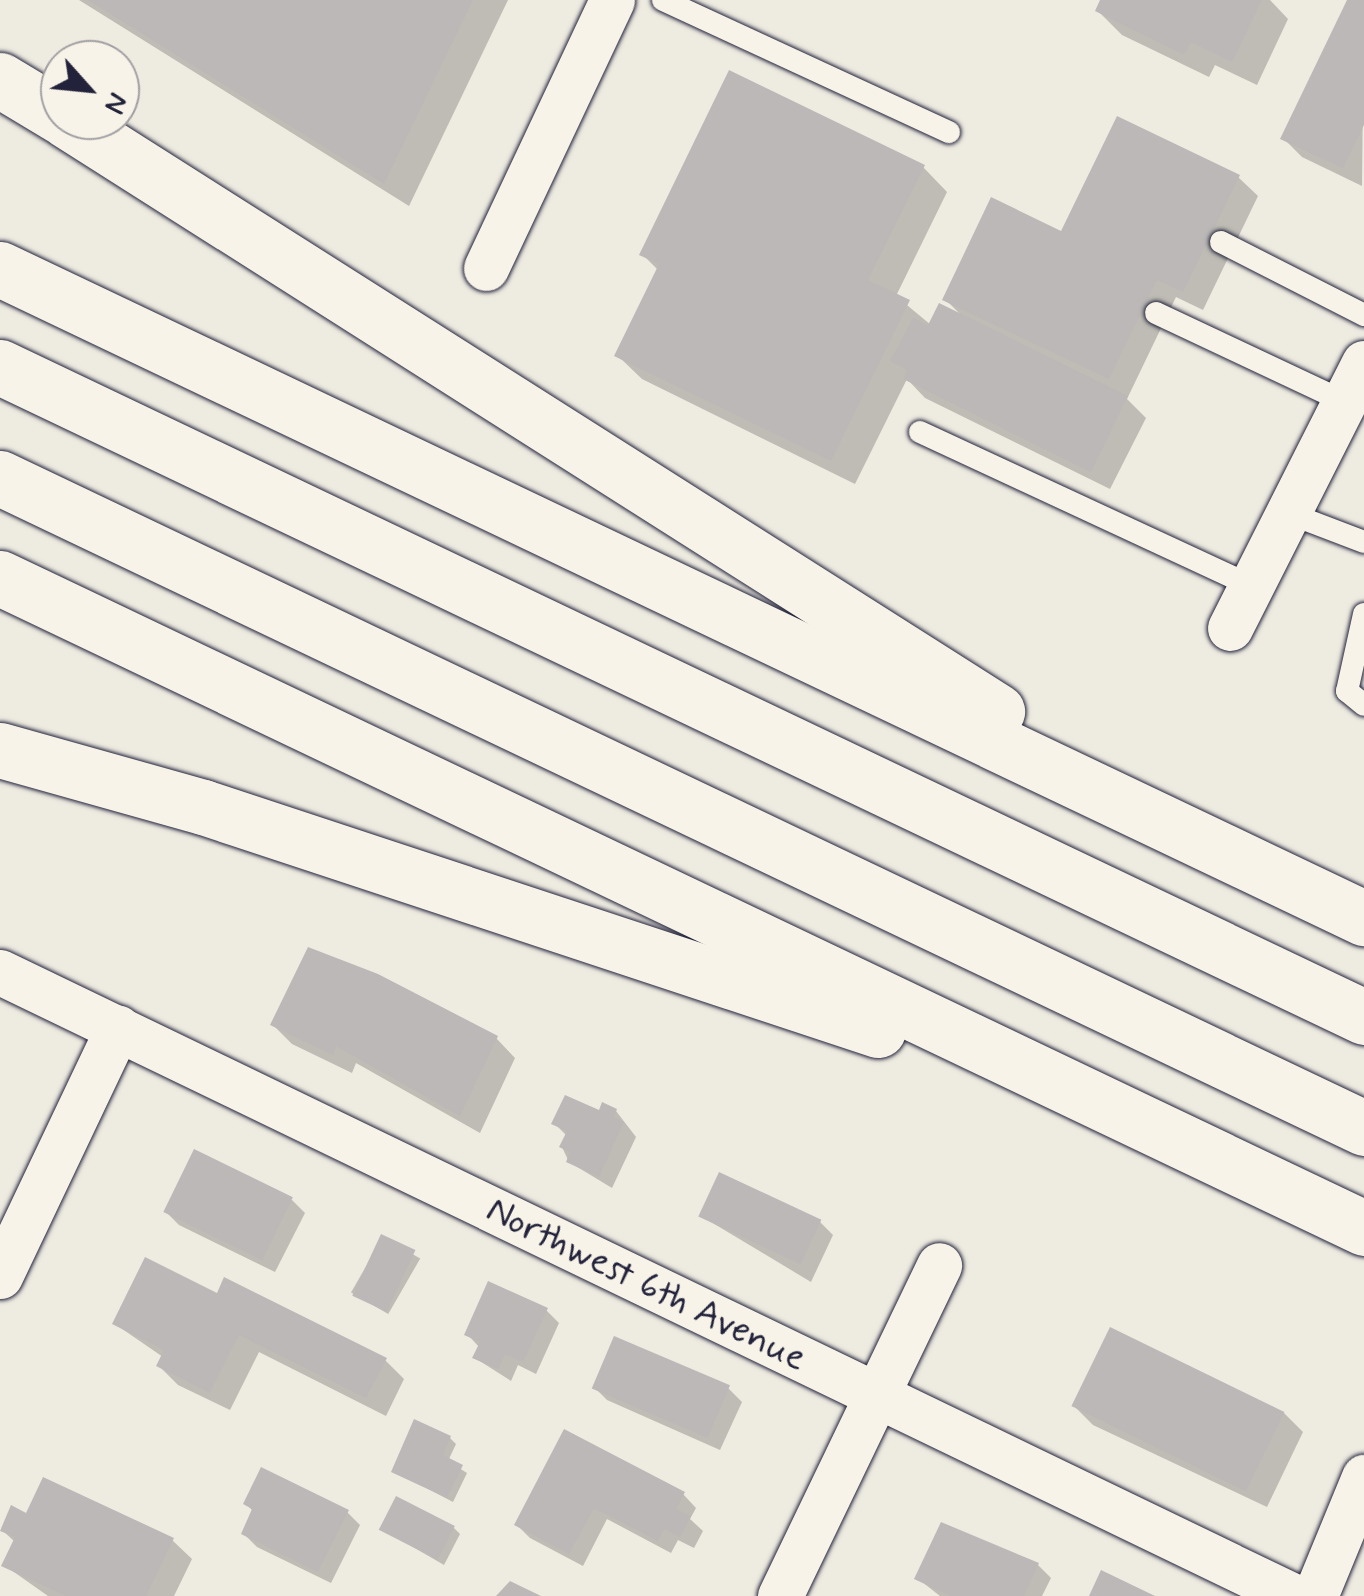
<!DOCTYPE html>
<style>
body{margin:0}
#map{position:relative;width:1364px;height:1596px;overflow:hidden;background:#eeebe1;font-family:Mynerve,sans-serif}
div>[style]{position:absolute}
[style*='--x']{left:calc(var(--x)*1px);top:calc(var(--y)*1px);width:calc(var(--w)*1px);rotate:calc(var(--a)*1deg)}
.shadow>*{inset:0;background:#0003;transform-origin:0 0}
.building>*{inset:0;background:#bbb8b7;transform-origin:0 0}
.roads{filter:drop-shadow(0 0 2px #22223b) drop-shadow(0 0 2px #22223b)}
.service>*{height:22px;margin:-11px;padding:0 11px;transform-origin:11px;border-radius:11px;background:#f7f3e8}
.minor>*{height:45px;margin:-22.5px;padding:0 22.5px;transform-origin:22.5px;border-radius:22.5px;background:#f7f3e8}
.motorway>*{height:55px;margin:-27.5px;padding:0 27.5px;transform-origin:27.5px;border-radius:27.5px;background:#f7f3e8}
span{translate:-50% -50%;white-space:nowrap;text-align:center;line-height:1.15;-webkit-text-stroke:8px #f7f3e8;paint-order:stroke}
.street-label{font-size:38px;color:#22223b}
.north{position:absolute;left:40px;top:40px;width:100px;height:100px;box-sizing:border-box;background:#f7f3e8;border:2px solid #a29fa3;border-radius:50%;rotate:117deg;font-size:28px;font-weight:700;line-height:40px;text-align:center;color:#22223b}
.north::after{content:'';display:block;margin:auto;width:35px;height:45px;background:#22223b;clip-path:polygon(50% 0,100% 100%,50% 72%,0 100%)}
</style>
<div id="map">
<div class="shadow">
<div style="clip-path:polygon(79px 0,508px 0,409px 206px)"></div>
<div style="clip-path:polygon(1103px 0,1270px 0,1288px 19px,1257px 85px,1215px 65px,1209px 77px,1122px 35px,1098px 11px)"></div>
<div style="clip-path:polygon(1350px 0,1364px 0,1362px 186px,1302px 157px,1283px 138px)"></div>
<div style="clip-path:polygon(923px 167px,947px 192px,896px 296px,931px 325px,962px 316px,945px 299px,1062px 234px,1238px 177px,1258px 196px,1203px 310px,1176px 297px,1127px 399px,1146px 418px,1110px 489px,925px 398px,907px 379px,855px 484px,642px 379px,617px 355px,659px 271px,642px 254px)"></div>
<div style="clip-path:polygon(273px 1025px,496px 1038px,515px 1058px,480px 1133px,356px 1063px,352px 1073px,292px 1044px)"></div>
<div style="clip-path:polygon(616px 1111px,636px 1137px,612px 1188px,569px 1162px,562px 1147px,567px 1136px,554px 1123px)"></div>
<div style="clip-path:polygon(292px 1200px,305px 1213px,275px 1272px,179px 1225px,166px 1212px)"></div>
<div style="clip-path:polygon(701px 1216px,820px 1222px,833px 1235px,811px 1282px)"></div>
<div style="left:383px;top:1237px;width:43px;height:64px;rotate:30deg"></div>
<div style="clip-path:polygon(218px 1296px,385px 1360px,404px 1379px,386px 1416px,259px 1352px,230px 1410px,178px 1385px,159px 1366px,163px 1357px,115px 1324px)"></div>
<div style="clip-path:polygon(546px 1310px,559px 1323px,536px 1374px,518px 1365px,511px 1381px,475px 1358px,480px 1348px,467px 1334px)"></div>
<div style="clip-path:polygon(616px 1339px,729px 1389px,742px 1402px,720px 1450px,607px 1400px,594px 1387px)"></div>
<div style="clip-path:polygon(1074px 1406px,1284px 1413px,1303px 1432px,1267px 1507px,1093px 1425px)"></div>
<div style="clip-path:polygon(565px 1432px,683px 1494px,696px 1508px,690px 1519px,703px 1531px,694px 1548px,678px 1540px,671px 1553px,607px 1519px,583px 1566px,530px 1538px,517px 1525px)"></div>
<div style="clip-path:polygon(450px 1438px,456px 1444px,448px 1461px,467px 1473px,453px 1502px,394px 1471px)"></div>
<div style="clip-path:polygon(246px 1504px,347px 1512px,360px 1525px,331px 1583px,257px 1547px,244px 1534px,254px 1512px)"></div>
<div style="clip-path:polygon(27px 1516px,172px 1540px,192px 1559px,174px 1596px,48px 1596px,4px 1565px,15px 1542px,2px 1530px)"></div>
<div style="clip-path:polygon(454px 1528px,460px 1534px,444px 1565px,382px 1529px)"></div>
<div style="clip-path:polygon(1038px 1565px,1051px 1578px,1042px 1596px,940px 1596px,917px 1578px)"></div>
</div>
<div class="building">
<div style="clip-path:polygon(88px 0,473px 0,384px 184px)"></div>
<div style="clip-path:polygon(1100px 0,1262px 0,1232px 62px,1191px 42px,1184px 55px,1095px 11px)"></div>
<div style="clip-path:polygon(1347px 0,1364px 0,1364px 125px,1343px 168px,1280px 139px)"></div>
<div style="clip-path:polygon(729px 70px,925px 165px,868px 280px,910px 300px,831px 461px,614px 356px,659px 264px,639px 255px)"></div>
<div style="clip-path:polygon(1117px 116px,1240px 175px,1183px 292px,1157px 280px,1109px 379px,942px 300px,991px 197px,1061px 231px)"></div>
<div style="clip-path:polygon(939px 303px,1128px 396px,1091px 472px,903px 379px,907px 370px,890px 361px,913px 318px,928px 325px)"></div>
<div style="clip-path:polygon(308px 947px,378px 974px,498px 1036px,460px 1116px,336px 1046px,333px 1055px,270px 1025px)"></div>
<div style="clip-path:polygon(565px 1095px,599px 1110px,602px 1102px,617px 1109px,614px 1117px,624px 1122px,599px 1177px,566px 1162px,570px 1152px,559px 1147px,567px 1131px,551px 1124px)"></div>
<div style="left:194px;top:1149px;width:110px;height:70px;rotate:26deg"></div>
<div style="left:719px;top:1172px;width:113px;height:49px;rotate:25deg"></div>
<div style="left:381px;top:1234px;width:38px;height:68px;rotate:25deg"></div>
<div style="clip-path:polygon(145px 1257px,217px 1293px,224px 1277px,387px 1358px,366px 1398px,239px 1335px,210px 1393px,156px 1366px,164px 1350px,112px 1324px)"></div>
<div style="clip-path:polygon(488px 1281px,548px 1308px,523px 1362px,505px 1354px,498px 1369px,472px 1358px,480px 1342px,464px 1335px)"></div>
<div style="left:1110px;top:1327px;width:194px;height:88px;rotate:26deg"></div>
<div style="left:614px;top:1336px;width:126px;height:57px;rotate:23deg"></div>
<div style="clip-path:polygon(414px 1419px,451px 1436px,443px 1455px,463px 1465px,447px 1498px,391px 1472px)"></div>
<div style="clip-path:polygon(564px 1429px,685px 1492px,676px 1509px,691px 1516px,680px 1537px,664px 1529px,658px 1541px,594px 1508px,569px 1554px,514px 1525px)"></div>
<div style="clip-path:polygon(261px 1467px,349px 1510px,318px 1572px,241px 1534px,252px 1509px,243px 1504px)"></div>
<div style="clip-path:polygon(43px 1477px,174px 1538px,146px 1596px,66px 1596px,1px 1566px,15px 1537px,0 1531px,11px 1505px,26px 1513px)"></div>
<div style="left:396px;top:1496px;width:66px;height:38px;rotate:27deg"></div>
<div style="clip-path:polygon(941px 1522px,1039px 1563px,1024px 1596px,951px 1596px,914px 1579px)"></div>
<div style="clip-path:polygon(1101px 1570px,1155px 1596px,1089px 1596px)"></div>
<div style="clip-path:polygon(510px 1581px,541px 1596px,496px 1596px)"></div>
</div>
<div class="roads">
<div class="service">
<div style="--x:663;--y:0;--w:315;--a:24.8"></div>
<div style="--x:1221;--y:242;--w:161;--a:27"></div>
<div style="--x:1156;--y:313;--w:209;--a:25.2"></div>
<div style="--x:920;--y:432;--w:366;--a:24.9"></div>
<div style="--x:1288;--y:513;--w:81;--a:20.9"></div>
<div style="--x:1364;--y:614;--w:79;--a:102.4"></div>
<div style="--x:1347;--y:691;--w:22;--a:39"></div>
</div>
<div class="minor">
<div style="--x:486;--y:268;--w:296;--a:-64.8"></div>
<div style="--x:1230;--y:628;--w:297;--a:-63.2"></div>
<div style="--x:0;--y:972;--w:1436;--a:25.76"></div>
<div style="--x:0;--y:1276;--w:275;--a:-64.6"></div>
<div style="--x:780;--y:1596;--w:367;--a:-64.3"></div>
<div style="--x:1315;--y:1596;--w:129;--a:-67.6"></div>
</div>
<div class="motorway">
<div style="--x:0;--y:80;--w:70;--a:31"></div>
<div style="--x:66;--y:120;--w:1103;--a:32.41"></div>
<div style="--x:0;--y:269;--w:1511;--a:25.45"></div>
<div style="--x:0;--y:367;--w:1511;--a:25.48"></div>
<div style="--x:0;--y:478;--w:1511;--a:25.48"></div>
<div style="--x:0;--y:578;--w:1511;--a:25.48"></div>
<div style="--x:0;--y:750;--w:211;--a:15.7"></div>
<div style="--x:203;--y:807;--w:711;--a:18.28"></div>
</div>
</div>
<div class="street-label">
<span style="left:646px;top:1285px;rotate:26deg">Northwest 6th Avenue</span>
</div>
<div class="north">N</div>
</div>
